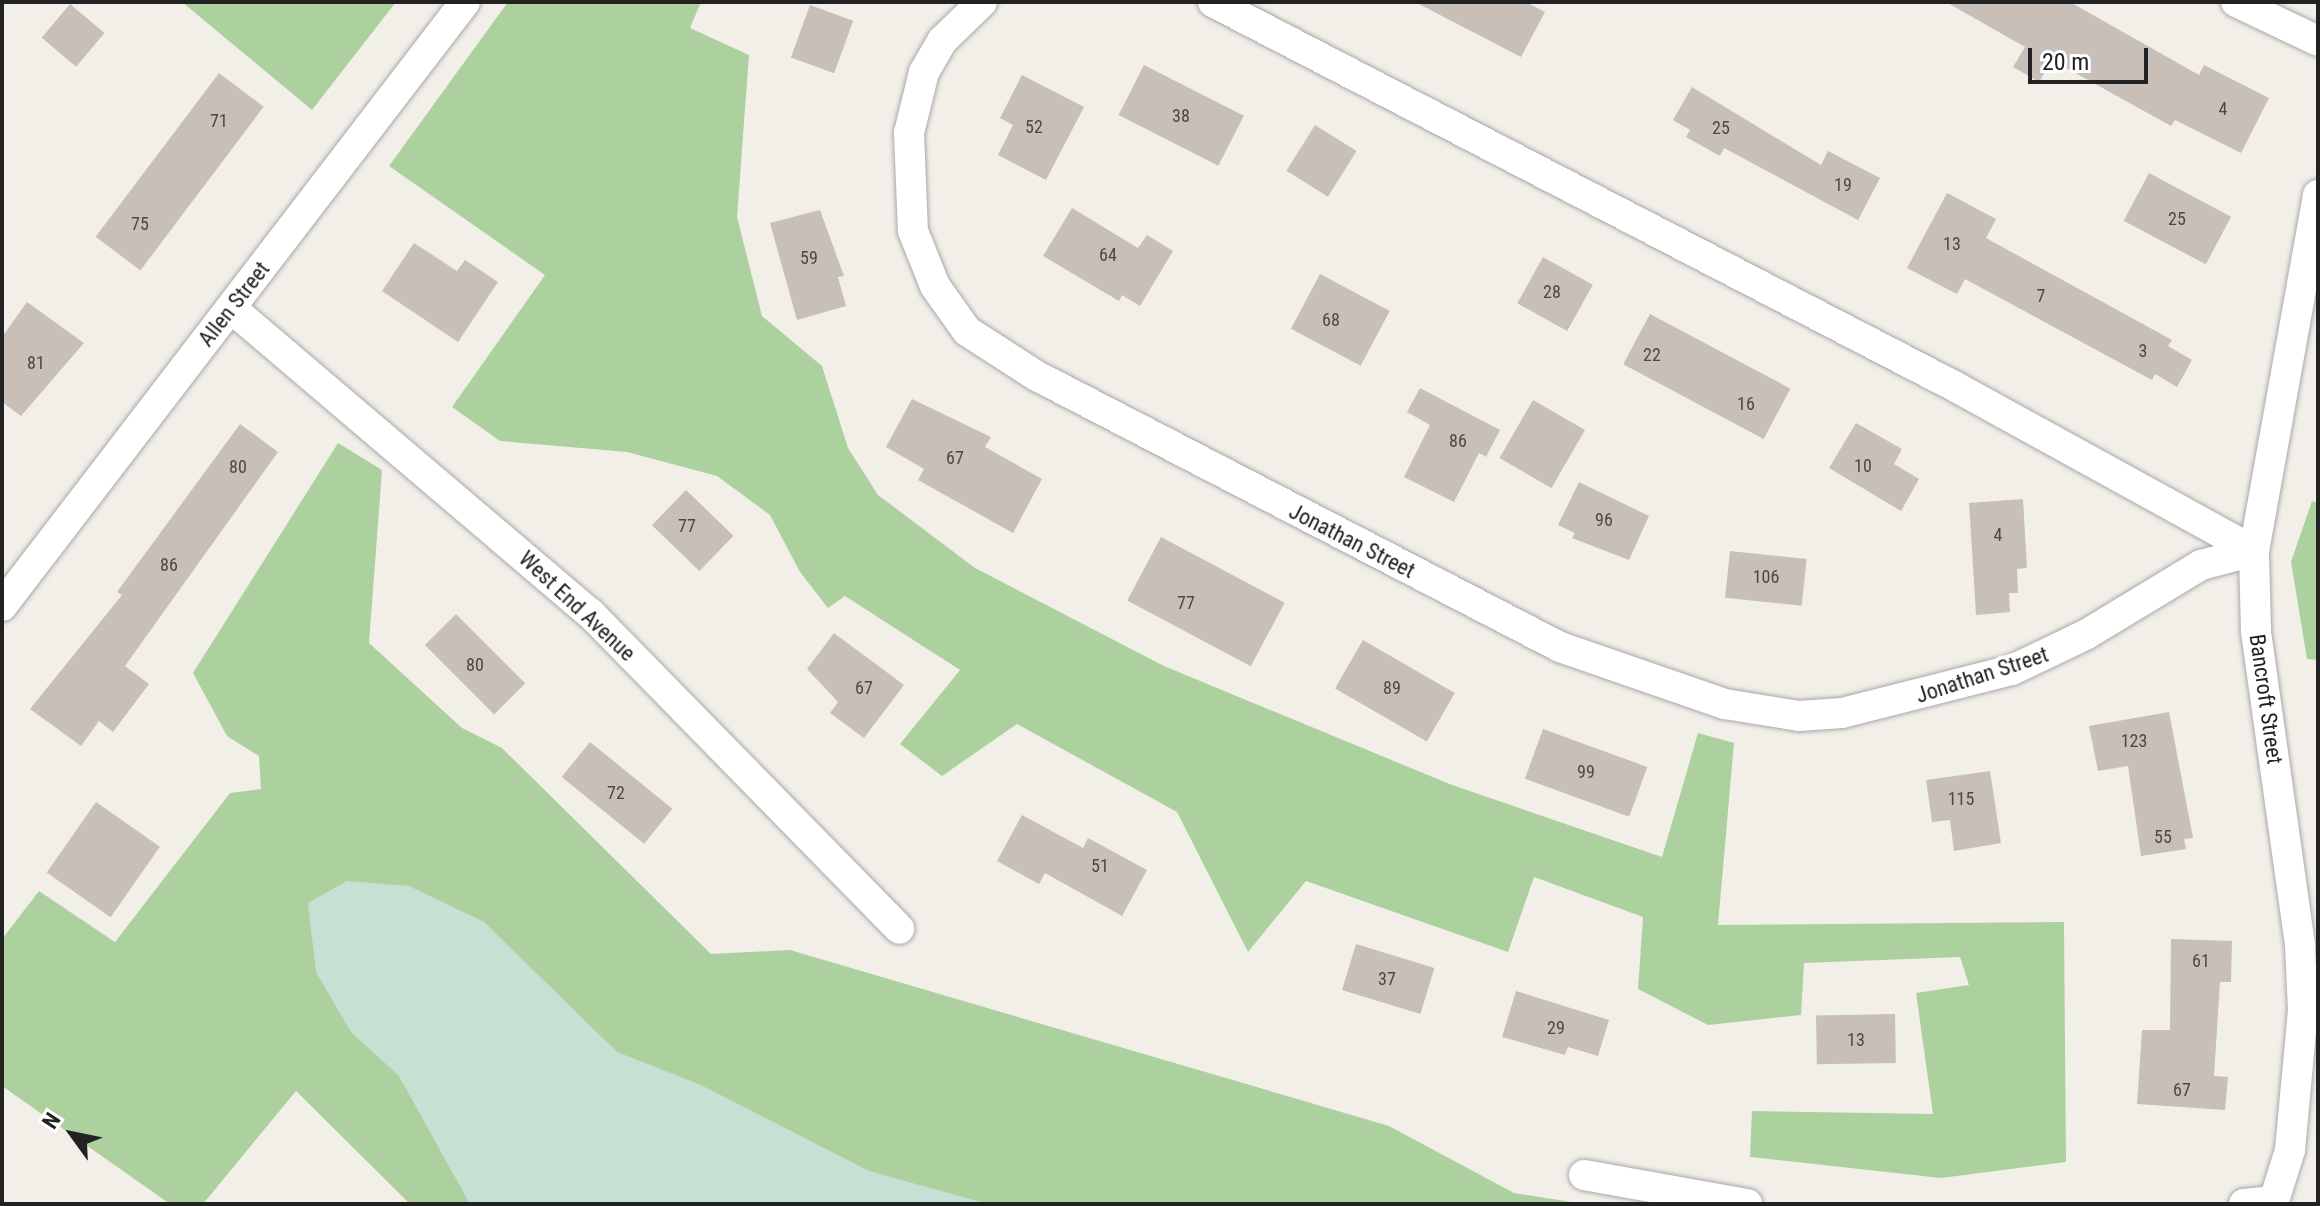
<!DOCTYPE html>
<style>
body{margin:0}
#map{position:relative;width:2320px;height:1206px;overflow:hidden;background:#f2efe9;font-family:"Roboto Condensed",sans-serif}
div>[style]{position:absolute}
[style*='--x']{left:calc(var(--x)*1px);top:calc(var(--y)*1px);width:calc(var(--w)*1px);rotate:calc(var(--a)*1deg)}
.forest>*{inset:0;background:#add19e}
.wetland>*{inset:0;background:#c6e0d4}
.building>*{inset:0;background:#c7bfb8;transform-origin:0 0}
.roads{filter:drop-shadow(0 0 2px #a9a9a9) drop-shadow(0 0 2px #a9a9a9)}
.minor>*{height:30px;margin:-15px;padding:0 15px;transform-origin:15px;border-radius:15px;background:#fff}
span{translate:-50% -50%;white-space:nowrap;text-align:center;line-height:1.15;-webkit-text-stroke:8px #fff;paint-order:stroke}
.number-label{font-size:18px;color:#4b4948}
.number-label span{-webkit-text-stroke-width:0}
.street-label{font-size:22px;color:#222}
.frame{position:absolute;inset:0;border:4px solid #222;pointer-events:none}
.north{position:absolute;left:32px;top:1094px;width:80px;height:80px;-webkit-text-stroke:6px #fff;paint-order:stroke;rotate:303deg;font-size:22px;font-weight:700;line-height:32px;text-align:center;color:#222}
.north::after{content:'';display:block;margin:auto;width:28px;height:36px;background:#222;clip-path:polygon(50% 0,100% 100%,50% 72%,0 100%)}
.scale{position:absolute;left:2028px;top:48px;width:120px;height:36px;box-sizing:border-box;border:4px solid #222;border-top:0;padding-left:10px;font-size:24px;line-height:28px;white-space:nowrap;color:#222;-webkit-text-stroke:6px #fff;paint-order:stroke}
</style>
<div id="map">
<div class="forest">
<div style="clip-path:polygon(182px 2px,396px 2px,312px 110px)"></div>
<div style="clip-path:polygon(508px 2px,701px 2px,690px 28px,749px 55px,737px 217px,762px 316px,822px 366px,848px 448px,878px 495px,975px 568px,1164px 666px,1452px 785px,1662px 857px,1698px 733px,1734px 743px,1718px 925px,2064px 922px,2066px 1162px,1941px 1178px,1750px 1157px,1752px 1111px,1933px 1114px,1916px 993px,1969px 985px,1960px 957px,1804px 963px,1801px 1015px,1708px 1025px,1638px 989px,1643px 917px,1534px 877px,1508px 952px,1306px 881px,1248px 952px,1177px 812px,1017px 724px,942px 776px,900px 744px,960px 670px,845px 596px,828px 608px,800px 572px,770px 515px,717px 476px,627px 452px,500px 441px,452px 407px,545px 275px,389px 166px)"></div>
<div style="clip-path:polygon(338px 443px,382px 470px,369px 643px,462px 728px,502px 748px,711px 954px,790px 950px,1389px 1126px,1514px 1193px,1584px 1204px,410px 1204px,296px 1091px,203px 1204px,170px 1204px,2px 1086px,2px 939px,39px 891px,115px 942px,230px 793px,261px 789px,259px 756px,227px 736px,193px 673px)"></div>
<div style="clip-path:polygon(2312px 501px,2318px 503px,2318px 660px,2307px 659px,2291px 562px)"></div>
</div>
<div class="wetland">
<div style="clip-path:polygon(347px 881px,409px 886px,484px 922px,617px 1052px,701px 1085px,869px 1171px,988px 1204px,470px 1204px,399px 1076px,351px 1032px,316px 972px,308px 903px)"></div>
</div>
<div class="building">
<div style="clip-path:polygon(1415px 2px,1526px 2px,1545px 12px,1521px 57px)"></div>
<div style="clip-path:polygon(1946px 2px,2070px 2px,2199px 75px,2204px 65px,2269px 98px,2241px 153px,2175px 120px,2171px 126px,2052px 60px,2039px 82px,2013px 67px,2025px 47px)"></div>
<div style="left:70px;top:4px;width:45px;height:44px;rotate:40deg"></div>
<div style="left:810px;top:5px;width:46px;height:56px;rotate:20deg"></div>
<div style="left:1144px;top:65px;width:112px;height:56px;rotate:27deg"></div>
<div style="left:219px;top:73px;width:56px;height:205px;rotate:37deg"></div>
<div style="clip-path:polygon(1022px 75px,1084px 107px,1046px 180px,998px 155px,1013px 125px,1000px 118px)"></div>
<div style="clip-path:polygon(1692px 87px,1821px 165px,1828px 151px,1880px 178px,1858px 220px,1724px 148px,1720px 156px,1686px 137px,1690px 130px,1673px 120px)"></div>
<div style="left:1315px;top:125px;width:49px;height:54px;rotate:32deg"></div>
<div style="left:2149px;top:173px;width:93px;height:54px;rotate:28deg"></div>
<div style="clip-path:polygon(1947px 193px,1996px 219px,1986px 238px,2172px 340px,2168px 346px,2192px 360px,2177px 387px,2155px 374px,2152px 380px,1965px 279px,1957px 294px,1907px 268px)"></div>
<div style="clip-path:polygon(1072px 208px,1138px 248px,1147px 235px,1173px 251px,1140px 306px,1122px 295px,1119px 301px,1043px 256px)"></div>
<div style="clip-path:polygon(820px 210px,844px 276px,838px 277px,846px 306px,797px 320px,770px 223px)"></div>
<div style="clip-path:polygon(414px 243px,457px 271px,465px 260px,498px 282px,458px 342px,382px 291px)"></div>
<div style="left:1543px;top:257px;width:57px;height:53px;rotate:29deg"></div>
<div style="left:1320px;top:274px;width:79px;height:62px;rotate:28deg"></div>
<div style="clip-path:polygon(27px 302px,84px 343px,21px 416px,2px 402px,2px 337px)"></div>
<div style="left:1650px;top:314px;width:159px;height:57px;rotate:28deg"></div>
<div style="clip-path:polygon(1420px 388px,1500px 430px,1486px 457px,1479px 453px,1454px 502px,1404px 477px,1430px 425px,1407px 412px)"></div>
<div style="clip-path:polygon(912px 399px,991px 437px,985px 447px,1042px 479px,1013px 533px,918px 480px,924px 469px,886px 447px)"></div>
<div style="left:1533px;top:400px;width:60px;height:67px;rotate:30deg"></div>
<div style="clip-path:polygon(1856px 423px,1902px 449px,1894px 464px,1919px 479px,1901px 511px,1829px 468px)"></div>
<div style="clip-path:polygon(240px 424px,278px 452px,125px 666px,149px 684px,113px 732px,99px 721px,81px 746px,30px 709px,122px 595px,117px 592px)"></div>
<div style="clip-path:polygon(1579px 482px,1649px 516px,1629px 560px,1572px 538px,1575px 533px,1558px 525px)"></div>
<div style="left:686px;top:490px;width:66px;height:49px;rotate:44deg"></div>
<div style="clip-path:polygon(2023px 499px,2027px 568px,2017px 569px,2018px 593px,2009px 593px,2010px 612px,1976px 615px,1969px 503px)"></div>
<div style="left:1161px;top:537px;width:140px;height:72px;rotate:28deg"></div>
<div style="left:1730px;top:551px;width:77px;height:47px;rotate:6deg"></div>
<div style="left:456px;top:614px;width:98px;height:44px;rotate:45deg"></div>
<div style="clip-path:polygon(834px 633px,904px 685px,864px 738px,830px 713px,838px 702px,807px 669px)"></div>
<div style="left:1363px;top:640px;width:106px;height:56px;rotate:30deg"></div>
<div style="clip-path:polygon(2169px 712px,2193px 838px,2184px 839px,2186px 849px,2141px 856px,2128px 766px,2098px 771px,2089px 726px)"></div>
<div style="left:1543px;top:729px;width:111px;height:53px;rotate:20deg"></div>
<div style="left:590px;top:742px;width:106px;height:45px;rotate:39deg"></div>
<div style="clip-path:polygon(1990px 771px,2001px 843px,1954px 851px,1950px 820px,1932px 822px,1926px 780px)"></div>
<div style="left:96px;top:802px;width:78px;height:86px;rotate:35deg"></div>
<div style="clip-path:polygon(1022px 815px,1083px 848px,1088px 838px,1147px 870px,1122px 916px,1045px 873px,1039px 884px,997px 861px)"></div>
<div style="clip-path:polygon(2171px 939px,2232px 941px,2231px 982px,2220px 982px,2214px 1076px,2228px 1077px,2225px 1110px,2137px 1104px,2142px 1030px,2170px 1030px)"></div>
<div style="left:1356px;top:944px;width:82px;height:48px;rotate:17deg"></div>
<div style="clip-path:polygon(1516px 991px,1609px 1020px,1598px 1056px,1568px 1047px,1565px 1055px,1502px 1037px)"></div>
<div style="left:1895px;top:1014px;width:49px;height:79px;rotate:89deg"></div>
</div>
<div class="roads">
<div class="minor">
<div style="--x:982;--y:2;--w:56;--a:135.7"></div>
<div style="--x:942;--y:41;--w:36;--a:120"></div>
<div style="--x:924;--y:72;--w:63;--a:103.8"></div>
<div style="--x:909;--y:133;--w:98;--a:87.7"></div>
<div style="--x:913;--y:231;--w:59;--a:68.2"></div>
<div style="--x:935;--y:286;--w:55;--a:54.6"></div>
<div style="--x:967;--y:331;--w:81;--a:32.9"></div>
<div style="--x:1035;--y:375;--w:591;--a:27.39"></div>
<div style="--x:1560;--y:647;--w:175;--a:19.1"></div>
<div style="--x:1725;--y:704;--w:75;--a:9.2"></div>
<div style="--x:1799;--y:716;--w:43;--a:-4"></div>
<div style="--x:1842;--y:713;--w:175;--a:-14.2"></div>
<div style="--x:2012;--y:670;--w:83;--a:-25.6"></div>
<div style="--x:2087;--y:634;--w:133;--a:-31.2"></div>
<div style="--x:2201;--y:565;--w:55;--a:-14.8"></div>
<div style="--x:2254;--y:551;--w:340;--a:-151.2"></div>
<div style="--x:1956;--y:387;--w:837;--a:-152.61"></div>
<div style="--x:2236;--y:2;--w:91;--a:25.4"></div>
<div style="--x:231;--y:308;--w:471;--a:40.4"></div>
<div style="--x:590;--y:613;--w:442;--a:45.6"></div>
<div style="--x:2;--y:606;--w:761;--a:-52.53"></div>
<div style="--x:1584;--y:1175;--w:166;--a:10.1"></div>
<div style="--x:2244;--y:1204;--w:30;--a:-6"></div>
<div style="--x:2273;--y:1204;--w:57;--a:-72.5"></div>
<div style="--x:2290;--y:1150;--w:140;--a:-84.7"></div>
<div style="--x:2303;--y:1011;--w:66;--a:-92.6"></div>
<div style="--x:2300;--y:945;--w:318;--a:-98"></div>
<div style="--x:2256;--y:630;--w:79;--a:-91.5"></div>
<div style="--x:2254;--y:551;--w:362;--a:-79.8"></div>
</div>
</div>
<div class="number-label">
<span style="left:2223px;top:109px">4</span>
<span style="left:1181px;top:116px">38</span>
<span style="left:219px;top:121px">71</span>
<span style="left:1034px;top:127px">52</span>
<span style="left:1721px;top:128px">25</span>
<span style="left:1843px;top:185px">19</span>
<span style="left:2177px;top:219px">25</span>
<span style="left:140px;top:224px">75</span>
<span style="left:1952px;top:244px">13</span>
<span style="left:1108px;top:255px">64</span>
<span style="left:809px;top:258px">59</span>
<span style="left:1552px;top:292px">28</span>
<span style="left:2041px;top:296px">7</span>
<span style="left:1331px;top:320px">68</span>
<span style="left:2143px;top:351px">3</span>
<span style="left:1652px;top:355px">22</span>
<span style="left:36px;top:363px">81</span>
<span style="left:1746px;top:404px">16</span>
<span style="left:1458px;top:441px">86</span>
<span style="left:955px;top:458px">67</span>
<span style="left:1863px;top:466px">10</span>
<span style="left:238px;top:467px">80</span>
<span style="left:1604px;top:520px">96</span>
<span style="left:687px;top:526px">77</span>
<span style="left:1998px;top:535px">4</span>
<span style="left:169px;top:565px">86</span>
<span style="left:1766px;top:577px">106</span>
<span style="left:1186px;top:603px">77</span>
<span style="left:475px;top:665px">80</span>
<span style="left:864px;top:688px">67</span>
<span style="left:1392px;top:688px">89</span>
<span style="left:2134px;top:741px">123</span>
<span style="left:1586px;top:772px">99</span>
<span style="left:616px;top:793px">72</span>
<span style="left:1961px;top:799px">115</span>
<span style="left:2163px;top:837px">55</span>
<span style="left:1100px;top:866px">51</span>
<span style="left:2201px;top:961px">61</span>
<span style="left:1387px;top:979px">37</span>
<span style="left:1556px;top:1028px">29</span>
<span style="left:1856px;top:1040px">13</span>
<span style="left:2182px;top:1090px">67</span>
</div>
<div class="street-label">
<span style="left:234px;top:304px;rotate:-52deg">Allen Street</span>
<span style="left:1352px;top:541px;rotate:27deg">Jonathan Street</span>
<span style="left:577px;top:606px;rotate:43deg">West End Avenue</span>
<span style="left:1982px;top:675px;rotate:-18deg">Jonathan Street</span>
<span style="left:2266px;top:699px;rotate:82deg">Bancroft Street</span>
</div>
<div class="frame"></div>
<div class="north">N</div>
<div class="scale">20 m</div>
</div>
